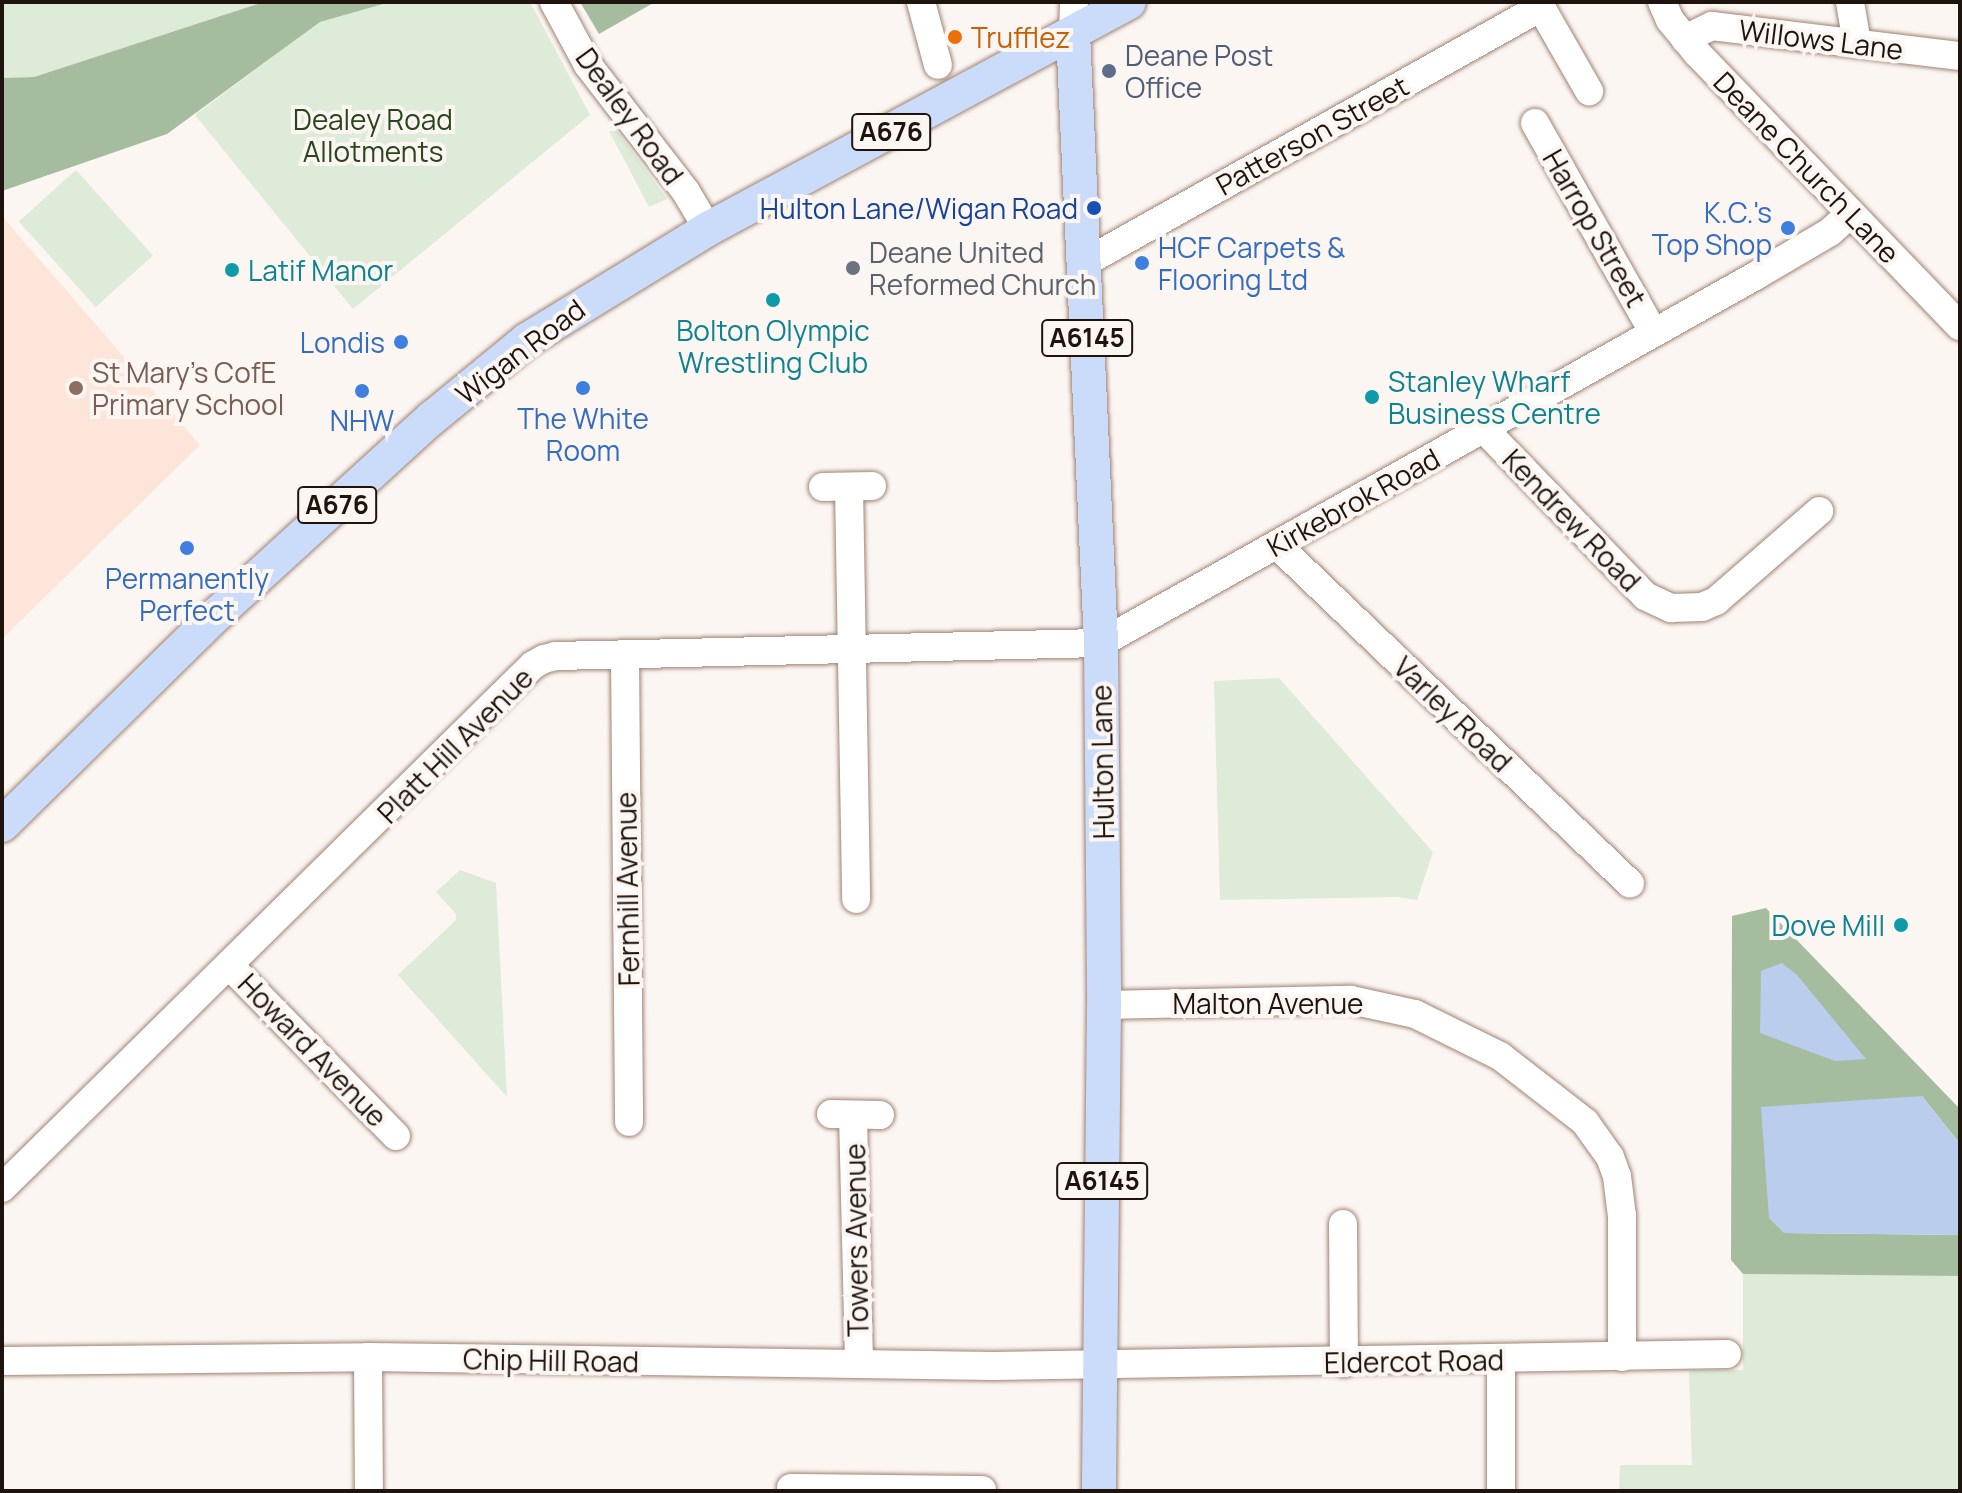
<!DOCTYPE html>
<style>
body{margin:0}
#map{position:relative;width:1962px;height:1493px;overflow:hidden;background:#fcf6f3;font-family:Manrope,sans-serif}
div>[style]{position:absolute}
[style*='--x']{left:calc(var(--x)*1px);top:calc(var(--y)*1px);width:calc(var(--w)*1px);rotate:calc(var(--a)*1deg)}
.built>*{inset:0;background:#fde6d9}
.green>*{inset:0;background:#ddebd8;transform-origin:0 0}
.forest>*{inset:0;background:#a6bc9e}
.water>*{inset:0;background:#bbcdec}
.roads{filter:drop-shadow(0 0 2px #9f8373) drop-shadow(0 0 2px #9f8373)}
.minor>*{height:28px;margin:-14px;padding:0 14px;transform-origin:14px;border-radius:14px;background:#fff}
.major>*{height:34px;margin:-17px;padding:0 17px;transform-origin:17px;border-radius:17px;background:#cbdcfa}
.dots>*{width:22px;height:22px;translate:-50% -50%;box-sizing:border-box;border:4px solid #fcf6f3;border-radius:50%}
span{translate:-50% -50%;white-space:nowrap;text-align:center;line-height:1.15;-webkit-text-stroke:8px #fcf6f3;paint-order:stroke}
.shield-label span{padding:2px 6px;background:#fcf6f3;border:2px solid;border-radius:6px;-webkit-text-stroke-width:0}
.shield-label{font-size:26px;color:#1e130d;font-weight:700}
.food-label{font-size:28px;color:#c56008}
.left{translate:0 -50%;text-align:left}
.street-label{font-size:28px;color:#1e130d}
.service-label{font-size:28px;color:#4e5e75}
.park-label{font-size:28px;color:#28461b}
.transit-label{font-size:28px;color:#164399}
.right{translate:-100% -50%;text-align:right}
.shop-label{font-size:28px;color:#366cbe}
.worship-label{font-size:28px;color:#5b616d}
.culture-label{font-size:28px;color:#0d838f}
.education-label{font-size:28px;color:#785e54}
.frame{position:absolute;inset:0;border:4px solid #1e130d;pointer-events:none}
</style>
<div id="map">
<div class="built">
<div style="clip-path:polygon(2px 216px,200px 445px,2px 639px)"></div>
</div>
<div class="green">
<div style="clip-path:polygon(2px 2px,264px 2px,34px 77px,2px 78px)"></div>
<div style="clip-path:polygon(390px 2px,530px 2px,590px 115px,353px 309px,195px 115px,320px 22px)"></div>
<div style="clip-path:polygon(609px 131px,617px 131px,667px 199px,649px 207px)"></div>
<div style="left:76px;top:170px;width:115px;height:77px;rotate:48deg"></div>
<div style="clip-path:polygon(1279px 678px,1433px 852px,1417px 900px,1397px 897px,1220px 900px,1214px 681px)"></div>
<div style="clip-path:polygon(460px 870px,496px 883px,507px 1097px,398px 975px,456px 920px,456px 914px,436px 892px)"></div>
<div style="clip-path:polygon(1743px 1274px,1960px 1276px,1960px 1491px,1619px 1491px,1620px 1465px,1692px 1465px,1689px 1370px,1743px 1370px)"></div>
</div>
<div class="forest">
<div style="clip-path:polygon(264px 2px,390px 2px,320px 22px,167px 134px,2px 191px,2px 78px,34px 77px)"></div>
<div style="clip-path:polygon(580px 2px,655px 2px,599px 34px)"></div>
<div style="clip-path:polygon(1766px 908px,1960px 1109px,1960px 1144px,1922px 1096px,1784px 1233px,1960px 1235px,1960px 1276px,1743px 1274px,1731px 1260px,1732px 916px)"></div>
</div>
<div class="water">
<div style="clip-path:polygon(1782px 963px,1797px 975px,1866px 1059px,1835px 1061px,1760px 1033px,1761px 971px)"></div>
<div style="clip-path:polygon(1922px 1096px,1960px 1144px,1960px 1235px,1784px 1233px,1769px 1218px,1761px 1107px)"></div>
</div>
<div class="roads">
<div class="minor">
<div style="--x:554;--y:2;--w:72;--a:61.6"></div>
<div style="--x:588;--y:65;--w:160;--a:52.3"></div>
<div style="--x:686;--y:192;--w:43;--a:59.3"></div>
<div style="--x:921;--y:2;--w:65;--a:74.9"></div>
<div style="--x:1538;--y:2;--w:103;--a:60.2"></div>
<div style="--x:1662;--y:2;--w:20;--a:66"></div>
<div style="--x:1670;--y:20;--w:43;--a:50.7"></div>
<div style="--x:1697;--y:53;--w:379;--a:46.1"></div>
<div style="--x:1850;--y:2;--w:42;--a:80.3"></div>
<div style="--x:1073;--y:33;--w:31;--a:-88"></div>
<div style="--x:1685;--y:39;--w:30;--a:-26"></div>
<div style="--x:1712;--y:26;--w:250;--a:6.9"></div>
<div style="--x:1535;--y:123;--w:241;--a:60.5"></div>
<div style="--x:1084;--y:263;--w:524;--a:-29.26"></div>
<div style="--x:1484;--y:429;--w:232;--a:46"></div>
<div style="--x:1645;--y:596;--w:29;--a:25"></div>
<div style="--x:1671;--y:608;--w:31;--a:-2"></div>
<div style="--x:1702;--y:607;--w:15;--a:-23"></div>
<div style="--x:1716;--y:601;--w:137;--a:-41.1"></div>
<div style="--x:823;--y:487;--w:49;--a:-1.2"></div>
<div style="--x:849;--y:487;--w:412;--a:89"></div>
<div style="--x:1277;--y:545;--w:489;--a:43.8"></div>
<div style="--x:625;--y:656;--w:466;--a:89.5"></div>
<div style="--x:229;--y:965;--w:239;--a:45.7"></div>
<div style="--x:1104;--y:1005;--w:247;--a:-1.2"></div>
<div style="--x:1351;--y:1000;--w:66;--a:12.3"></div>
<div style="--x:1415;--y:1014;--w:95;--a:26.3"></div>
<div style="--x:1500;--y:1056;--w:108;--a:37.8"></div>
<div style="--x:1585;--y:1122;--w:43;--a:54.5"></div>
<div style="--x:1610;--y:1157;--w:20;--a:70"></div>
<div style="--x:1617;--y:1176;--w:39;--a:83"></div>
<div style="--x:1622;--y:1215;--w:142;--a:90"></div>
<div style="--x:831;--y:1114;--w:49;--a:1.2"></div>
<div style="--x:853;--y:1115;--w:249;--a:88.6"></div>
<div style="--x:2;--y:1188;--w:745;--a:-44.57"></div>
<div style="--x:533;--y:665;--w:13;--a:-29"></div>
<div style="--x:544;--y:659;--w:12;--a:-14"></div>
<div style="--x:556;--y:656;--w:545;--a:-1.37"></div>
<div style="--x:1101;--y:643;--w:752;--a:-29.29"></div>
<div style="--x:1757;--y:275;--w:85;--a:-30.5"></div>
<div style="--x:1830;--y:232;--w:28;--a:-42"></div>
<div style="--x:1343;--y:1224;--w:139;--a:89.6"></div>
<div style="--x:368;--y:1357;--w:134;--a:89.6"></div>
<div style="--x:2;--y:1361;--w:366;--a:-0.6"></div>
<div style="--x:368;--y:1357;--w:626;--a:0.82"></div>
<div style="--x:994;--y:1366;--w:733;--a:-0.94"></div>
<div style="--x:791;--y:1488;--w:191;--a:0.6"></div>
<div style="--x:1501;--y:1491;--w:132;--a:-90"></div>
</div>
<div class="major">
<div style="--x:1073;--y:33;--w:611;--a:87.37"></div>
<div style="--x:1101;--y:643;--w:362;--a:89.5"></div>
<div style="--x:1104;--y:1005;--w:486;--a:90.6"></div>
<div style="--x:2;--y:825;--w:301;--a:-44.5"></div>
<div style="--x:217;--y:614;--w:291;--a:-42.4"></div>
<div style="--x:432;--y:418;--w:123;--a:-39.4"></div>
<div style="--x:527;--y:340;--w:212;--a:-31.5"></div>
<div style="--x:708;--y:229;--w:478;--a:-28.3"></div>
</div>
</div>
<div class="dots">
<div style="left:955px;top:37px;background:#e8710a"></div>
<div style="left:1109px;top:71px;background:#5c6f8a"></div>
<div style="left:1094px;top:208px;background:#1a4fb4"></div>
<div style="left:1788px;top:228px;background:#3f7fe0"></div>
<div style="left:1142px;top:263px;background:#3f7fe0"></div>
<div style="left:853px;top:268px;background:#6b7280"></div>
<div style="left:232px;top:270px;background:#0f9aa8"></div>
<div style="left:773px;top:300px;background:#0f9aa8"></div>
<div style="left:401px;top:342px;background:#3f7fe0"></div>
<div style="left:76px;top:388px;background:#8d6e63"></div>
<div style="left:583px;top:388px;background:#3f7fe0"></div>
<div style="left:362px;top:391px;background:#3f7fe0"></div>
<div style="left:1372px;top:397px;background:#0f9aa8"></div>
<div style="left:187px;top:548px;background:#3f7fe0"></div>
<div style="left:1901px;top:925px;background:#0f9aa8"></div>
</div>
<div class="shield-label">
<span style="left:891px;top:132px">A676</span>
<span style="left:1087px;top:338px">A6145</span>
<span style="left:337px;top:505px">A676</span>
<span style="left:1102px;top:1181px">A6145</span>
</div>
<div class="food-label">
<span class="left" style="left:971px;top:37px">Trufflez</span>
</div>
<div class="street-label">
<span style="left:1821px;top:39px;rotate:7deg">Willows Lane</span>
<span style="left:630px;top:116px;rotate:54deg">Dealey Road</span>
<span style="left:1312px;top:135px;rotate:-29deg">Patterson Street</span>
<span style="left:1807px;top:167px;rotate:46deg">Deane Church Lane</span>
<span style="left:1595px;top:228px;rotate:60deg">Harrop Street</span>
<span style="left:520px;top:351px;rotate:-37deg">Wigan Road</span>
<span style="left:1353px;top:502px;rotate:-29deg">Kirkebrok Road</span>
<span style="left:1572px;top:520px;rotate:46deg">Kendrew Road</span>
<span style="left:1453px;top:714px;rotate:44deg">Varley Road</span>
<span style="left:455px;top:745px;rotate:-45deg">Platt Hill Avenue</span>
<span style="left:1102px;top:762px;rotate:-91deg">Hulton Lane</span>
<span style="left:627px;top:889px;rotate:-91deg">Fernhill Avenue</span>
<span style="left:1268px;top:1003px">Malton Avenue</span>
<span style="left:313px;top:1050px;rotate:46deg">Howard Avenue</span>
<span style="left:856px;top:1240px;rotate:-91deg">Towers Avenue</span>
<span style="left:551px;top:1360px;rotate:1deg">Chip Hill Road</span>
<span style="left:1414px;top:1361px;rotate:-1deg">Eldercot Road</span>
</div>
<div class="service-label">
<span class="left" style="left:1125px;top:71px">Deane Post<br>Office</span>
</div>
<div class="park-label">
<span style="left:373px;top:135px">Dealey Road<br>Allotments</span>
</div>
<div class="transit-label">
<span class="right" style="left:1078px;top:208px">Hulton Lane/Wigan Road</span>
</div>
<div class="shop-label">
<span class="right" style="left:1772px;top:228px">K.C.'s<br>Top Shop</span>
<span class="left" style="left:1158px;top:263px">HCF Carpets &amp;<br>Flooring Ltd</span>
<span class="right" style="left:385px;top:342px">Londis</span>
<span style="left:583px;top:434px">The White<br>Room</span>
<span style="left:362px;top:420px">NHW</span>
<span style="left:187px;top:594px">Permanently<br>Perfect</span>
</div>
<div class="worship-label">
<span class="left" style="left:869px;top:268px">Deane United<br>Reformed Church</span>
</div>
<div class="culture-label">
<span class="left" style="left:248px;top:270px">Latif Manor</span>
<span style="left:773px;top:346px">Bolton Olympic<br>Wrestling Club</span>
<span class="left" style="left:1388px;top:397px">Stanley Wharf<br>Business Centre</span>
<span class="right" style="left:1885px;top:925px">Dove Mill</span>
</div>
<div class="education-label">
<span class="left" style="left:92px;top:388px">St Mary's CofE<br>Primary School</span>
</div>
<div class="frame"></div>
</div>
